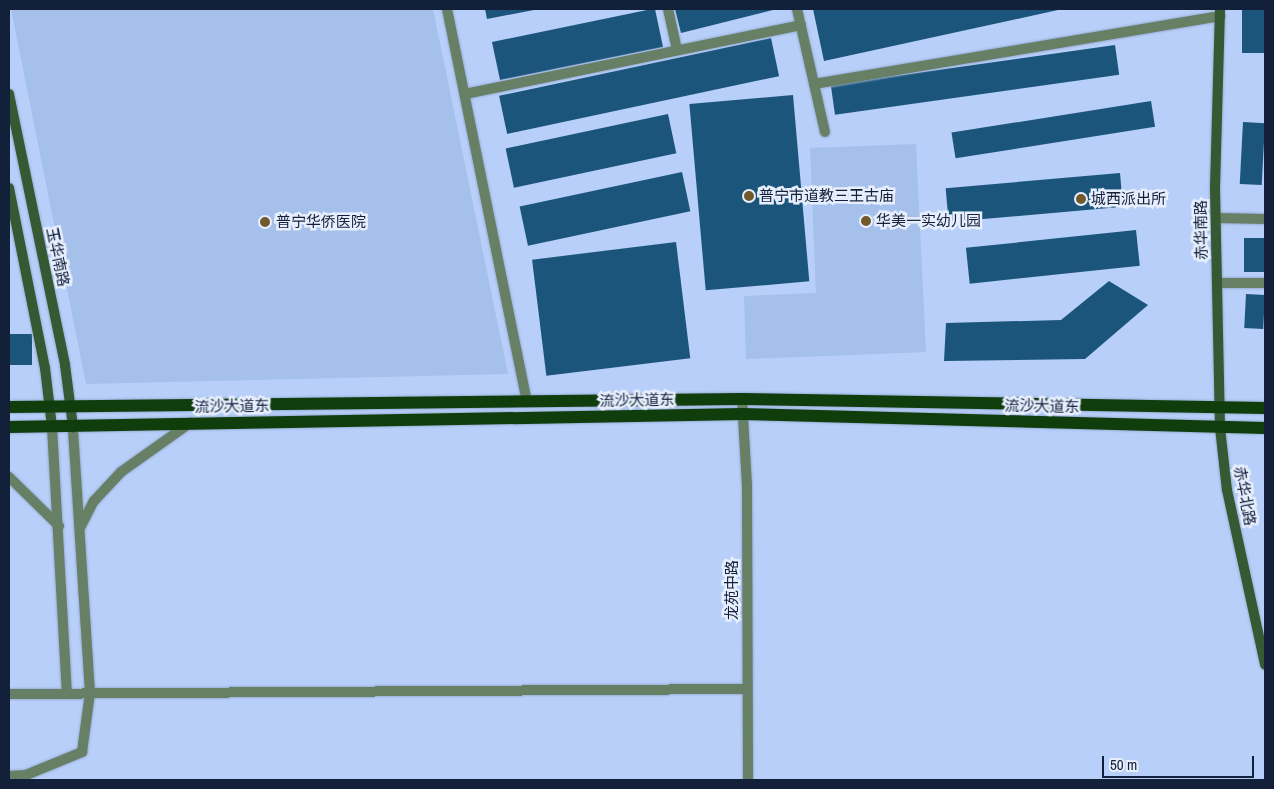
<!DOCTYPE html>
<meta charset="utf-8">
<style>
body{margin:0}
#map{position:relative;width:1274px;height:789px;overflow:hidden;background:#b7cff9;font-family:"Archivo Narrow","Noto Sans SC",sans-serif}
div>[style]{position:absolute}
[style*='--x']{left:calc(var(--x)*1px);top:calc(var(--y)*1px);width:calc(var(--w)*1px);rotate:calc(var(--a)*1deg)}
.built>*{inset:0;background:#a6c0ec}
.building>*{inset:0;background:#1b557b;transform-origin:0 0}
.roads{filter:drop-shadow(0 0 1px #96acd3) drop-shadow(0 0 1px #96acd3)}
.lane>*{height:10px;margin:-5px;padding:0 5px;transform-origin:5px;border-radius:5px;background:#677f64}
.street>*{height:10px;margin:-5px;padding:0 5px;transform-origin:5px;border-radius:5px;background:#677f64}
.secondary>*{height:10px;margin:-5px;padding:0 5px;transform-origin:5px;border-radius:5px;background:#365832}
.primary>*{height:12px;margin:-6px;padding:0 6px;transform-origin:6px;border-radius:6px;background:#103d0c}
.dots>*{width:14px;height:14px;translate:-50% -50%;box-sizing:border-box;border:2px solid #e7effe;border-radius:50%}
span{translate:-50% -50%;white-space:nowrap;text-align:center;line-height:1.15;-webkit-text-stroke:5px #e7effe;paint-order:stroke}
.poi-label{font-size:15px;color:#12203a}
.left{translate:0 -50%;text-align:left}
.street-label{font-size:15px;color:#12203a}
.frame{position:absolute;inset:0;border:10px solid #12203a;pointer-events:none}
.scale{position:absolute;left:1102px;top:756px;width:152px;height:22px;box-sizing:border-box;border:2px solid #12203a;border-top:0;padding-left:6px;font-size:15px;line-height:18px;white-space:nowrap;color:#12203a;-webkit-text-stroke:4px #e7effe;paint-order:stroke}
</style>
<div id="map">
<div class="built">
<div style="clip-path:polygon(11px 9px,433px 9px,508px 374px,86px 384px)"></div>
<div style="clip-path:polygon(916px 144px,926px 352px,746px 359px,744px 296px,816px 293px,810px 148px)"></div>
</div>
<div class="building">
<div style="clip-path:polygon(485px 9px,534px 9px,534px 10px,487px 19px)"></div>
<div style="clip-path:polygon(652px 9px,655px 9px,663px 47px,500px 80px,492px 42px)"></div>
<div style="clip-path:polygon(675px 9px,777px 9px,681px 33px)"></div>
<div style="clip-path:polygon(813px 9px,1058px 9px,1058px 10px,824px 61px)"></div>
<div style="left:1242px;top:9px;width:23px;height:44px"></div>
<div style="left:771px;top:38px;width:39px;height:278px;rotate:78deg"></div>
<div style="left:1115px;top:45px;width:30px;height:287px;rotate:82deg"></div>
<div style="left:793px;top:95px;width:187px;height:104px;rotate:85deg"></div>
<div style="left:1151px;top:101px;width:26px;height:202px;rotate:81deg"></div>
<div style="left:668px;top:114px;width:40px;height:166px;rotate:78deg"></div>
<div style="left:1243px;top:122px;width:22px;height:62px;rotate:3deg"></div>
<div style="left:682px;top:172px;width:40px;height:166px;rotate:78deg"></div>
<div style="left:1120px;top:173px;width:34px;height:175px;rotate:85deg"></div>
<div style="left:1136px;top:230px;width:36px;height:171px;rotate:84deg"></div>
<div style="left:1244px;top:238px;width:21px;height:34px"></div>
<div style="left:676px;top:242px;width:117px;height:145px;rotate:83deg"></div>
<div style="clip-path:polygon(1109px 281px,1148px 305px,1085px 359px,944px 361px,946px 323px,1061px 320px)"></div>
<div style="left:1246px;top:294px;width:19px;height:34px;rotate:3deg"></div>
<div style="left:32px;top:334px;width:31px;height:23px;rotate:90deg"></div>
</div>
<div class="roads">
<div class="lane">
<div style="--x:814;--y:84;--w:412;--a:-9.5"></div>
<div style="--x:465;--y:94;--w:343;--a:-11.6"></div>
<div style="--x:1216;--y:218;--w:49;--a:1.2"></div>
<div style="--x:1217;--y:283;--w:48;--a:0"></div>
</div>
<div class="street">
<div style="--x:447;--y:9;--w:401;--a:78.5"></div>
<div style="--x:668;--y:9;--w:42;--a:77.6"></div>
<div style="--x:797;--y:9;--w:126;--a:77.2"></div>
<div style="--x:742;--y:399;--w:86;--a:86.7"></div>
<div style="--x:747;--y:485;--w:295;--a:89.8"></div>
<div style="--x:52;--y:427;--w:267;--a:86.8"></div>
<div style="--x:9;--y:477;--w:70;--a:44.4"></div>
<div style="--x:81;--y:526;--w:28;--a:-63"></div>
<div style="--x:94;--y:501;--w:40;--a:-47"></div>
<div style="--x:121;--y:472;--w:85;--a:-35.4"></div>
<div style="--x:9;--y:694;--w:738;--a:-0.39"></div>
<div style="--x:9;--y:776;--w:17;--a:-3"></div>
<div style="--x:26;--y:775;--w:61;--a:-22.3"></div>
<div style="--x:82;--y:752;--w:60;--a:-82.3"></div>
<div style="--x:90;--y:693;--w:267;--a:-93.7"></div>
</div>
<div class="secondary">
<div style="--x:1220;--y:9;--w:180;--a:91.6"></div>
<div style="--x:1215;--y:189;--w:239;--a:88.8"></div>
<div style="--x:1220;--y:428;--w:62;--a:83.6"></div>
<div style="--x:1227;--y:490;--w:179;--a:77.7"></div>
<div style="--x:9;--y:94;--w:277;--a:78.3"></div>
<div style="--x:65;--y:365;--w:63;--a:82.6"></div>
<div style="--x:9;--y:188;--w:184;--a:78.7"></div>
<div style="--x:45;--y:368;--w:59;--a:83.2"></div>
</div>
<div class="primary">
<div style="--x:9;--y:407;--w:733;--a:-0.63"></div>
<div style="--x:742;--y:399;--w:523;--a:0.99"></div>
<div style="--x:9;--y:427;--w:734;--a:-1.01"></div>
<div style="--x:743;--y:414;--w:522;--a:1.54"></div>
</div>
</div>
<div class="dots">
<div style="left:749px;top:196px;background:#71592a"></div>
<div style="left:1081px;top:199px;background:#71592a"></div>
<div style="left:866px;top:221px;background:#71592a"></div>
<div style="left:265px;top:222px;background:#71592a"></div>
</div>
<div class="poi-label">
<span class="left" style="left:759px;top:196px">普宁市道教三王古庙</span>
<span class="left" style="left:1091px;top:199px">城西派出所</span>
<span class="left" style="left:876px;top:221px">华美一实幼儿园</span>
<span class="left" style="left:276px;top:222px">普宁华侨医院</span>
</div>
<div class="street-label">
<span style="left:1201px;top:230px;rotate:-91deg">赤华南路</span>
<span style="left:58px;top:257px;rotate:78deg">玉华南路</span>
<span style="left:637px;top:400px;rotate:-1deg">流沙大道东</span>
<span style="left:232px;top:406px;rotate:-1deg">流沙大道东</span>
<span style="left:1042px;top:406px;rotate:1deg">流沙大道东</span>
<span style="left:1245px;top:496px;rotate:79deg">赤华北路</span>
<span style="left:732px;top:590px;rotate:-90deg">龙苑中路</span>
</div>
<div class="frame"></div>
<div class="scale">50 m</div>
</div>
